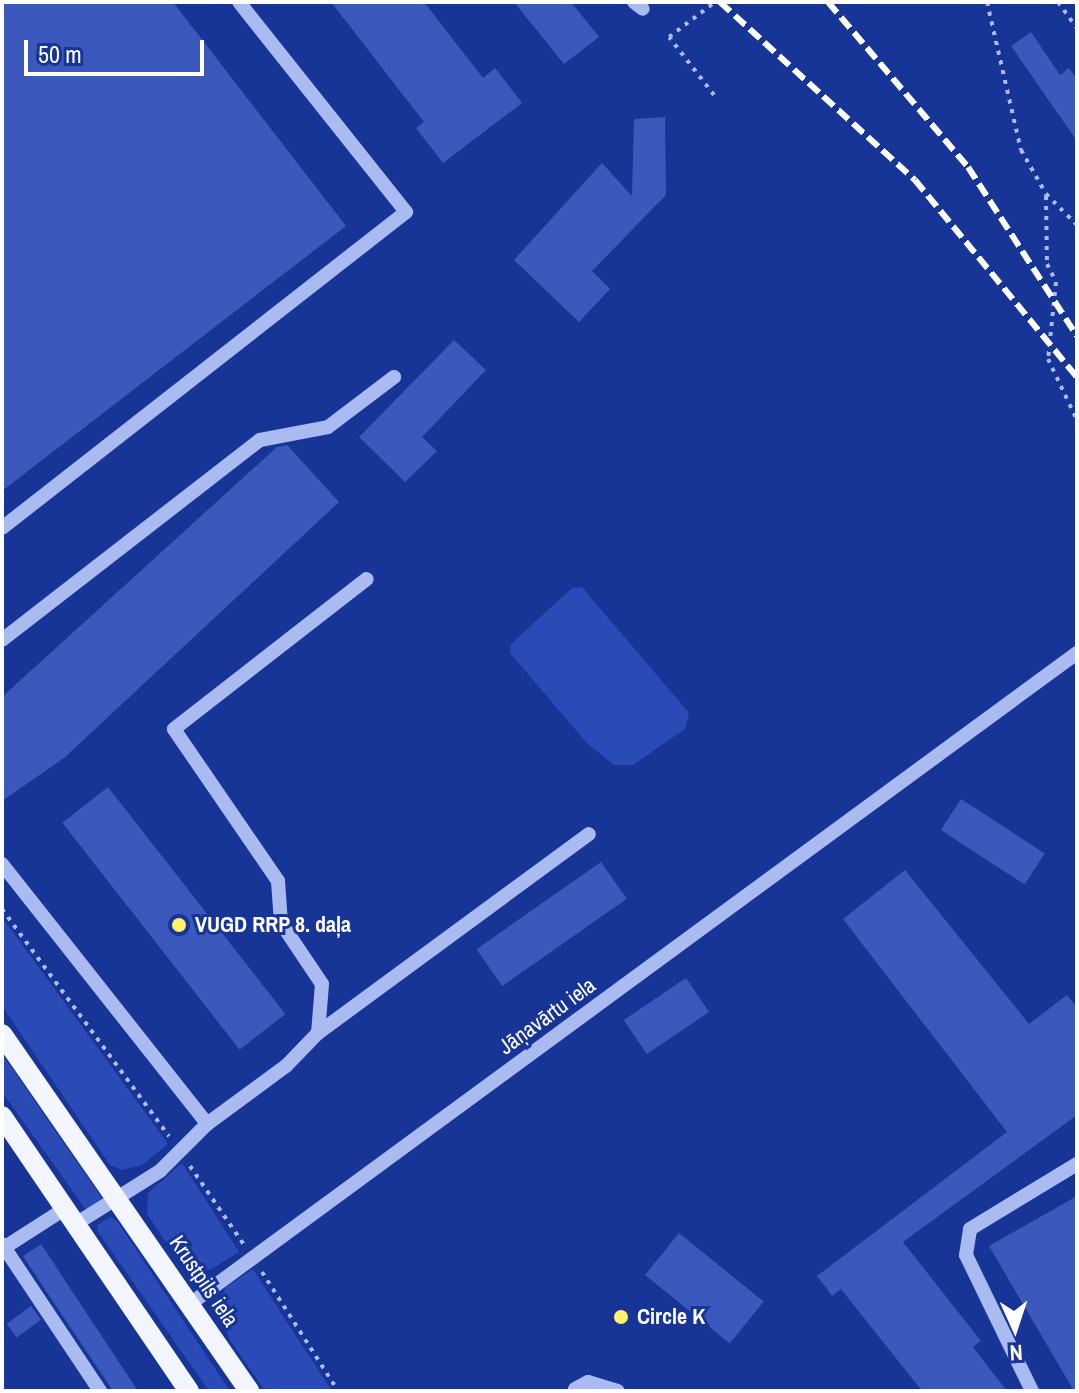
<!DOCTYPE html>
<meta charset="utf-8">
<style>
body{margin:0}
#map{position:relative;width:1079px;height:1393px;overflow:hidden;background:#173497;font-family:"Archivo Narrow",sans-serif}
div>[style]{position:absolute}
[style*='--x']{left:calc(var(--x)*1px);top:calc(var(--y)*1px);width:calc(var(--w)*1px);rotate:calc(var(--a)*1deg)}
.green>*{inset:0;background:#2a4bb6}
.building>*{inset:0;background:#3b59bd;transform-origin:0 0}
.path>*{height:4px;margin-top:-2px;transform-origin:0;background:repeating-linear-gradient(90deg,#aabbf1 0 4px,transparent 0 10px)}
.minor>*{height:14px;margin:-7px;padding:0 7px;transform-origin:7px;border-radius:7px;background:#aabbf1}
.major>*{height:20px;margin:-10px;padding:0 10px;transform-origin:10px;border-radius:10px;background:#f4f6ff}
.rail>*{height:6px;margin-top:-3px;transform-origin:0;background:repeating-linear-gradient(90deg,#fff 0 14px,transparent 0 20px)}
.dots>*{width:22px;height:22px;translate:-50% -50%;box-sizing:border-box;border:4px solid #173497;border-radius:50%}
span{translate:-50% -50%;white-space:nowrap;text-align:center;line-height:1.15;-webkit-text-stroke:6px #173497;paint-order:stroke}
.poi-label{font-size:22px;color:#fff;font-weight:700}
.left{translate:0 -50%;text-align:left}
.street-label{font-size:22px;color:#fff}
.frame{position:absolute;inset:0;border:4px solid #fff;pointer-events:none}
.north{position:absolute;left:975px;top:1289px;width:80px;height:80px;-webkit-text-stroke:6px #173497;paint-order:stroke;rotate:177deg;font-size:22px;font-weight:700;line-height:32px;text-align:center;color:#fff}
.north::after{content:'';display:block;margin:auto;width:28px;height:36px;background:#fff;clip-path:polygon(50% 0,100% 100%,50% 72%,0 100%)}
.scale{position:absolute;left:24px;top:40px;width:180px;height:36px;box-sizing:border-box;border:4px solid #fff;border-top:0;padding-left:10px;font-size:24px;line-height:28px;white-space:nowrap;color:#fff;-webkit-text-stroke:6px #173497;paint-order:stroke}
</style>
<div id="map">
<div class="green">
<div style="clip-path:polygon(582px 587px,689px 713px,685px 729px,633px 765px,614px 765px,587px 743px,510px 653px,511px 644px,572px 588px)"></div>
<div style="clip-path:polygon(2px 917px,168px 1144px,142px 1165px,122px 1170px,110px 1165px,2px 1006px)"></div>
<div style="clip-path:polygon(2px 1054px,103px 1200px,87px 1211px,2px 1092px)"></div>
<div style="clip-path:polygon(182px 1163px,239px 1252px,210px 1270px,181px 1264px,147px 1214px,148px 1193px)"></div>
<div style="clip-path:polygon(110px 1217px,117px 1221px,230px 1391px,209px 1391px,98px 1232px,97px 1225px)"></div>
<div style="clip-path:polygon(253px 1269px,281px 1313px,332px 1391px,265px 1391px,230px 1340px,218px 1314px,220px 1300px,226px 1287px)"></div>
</div>
<div class="building">
<div style="clip-path:polygon(2px 2px,173px 2px,346px 226px,2px 491px)"></div>
<div style="clip-path:polygon(331px 2px,424px 2px,483px 78px,495px 68px,522px 103px,443px 163px,416px 128px,424px 122px)"></div>
<div style="clip-path:polygon(514px 2px,571px 2px,599px 37px,564px 64px)"></div>
<div style="clip-path:polygon(1031px 32px,1060px 75px,1069px 68px,1077px 79px,1077px 141px,1011px 46px)"></div>
<div style="clip-path:polygon(665px 117px,666px 195px,592px 271px,610px 289px,579px 322px,514px 260px,602px 163px,632px 196px,634px 119px)"></div>
<div style="clip-path:polygon(454px 340px,486px 370px,422px 437px,437px 451px,405px 482px,359px 437px)"></div>
<div style="clip-path:polygon(287px 445px,339px 502px,64px 758px,2px 801px,2px 697px,277px 447px)"></div>
<div style="left:108px;top:787px;width:288px;height:58px;rotate:52deg"></div>
<div style="left:961px;top:799px;width:100px;height:37px;rotate:33deg"></div>
<div style="left:601px;top:862px;width:45px;height:152px;rotate:55deg"></div>
<div style="clip-path:polygon(905px 870px,1029px 1024px,1067px 995px,1077px 1008px,1077px 1115px,903px 1242px,981px 1341px,973px 1347px,1007px 1391px,922px 1391px,841px 1289px,832px 1296px,817px 1276px,1007px 1132px,843px 919px)"></div>
<div style="left:686px;top:978px;width:41px;height:75px;rotate:56deg"></div>
<div style="clip-path:polygon(1077px 1196px,1077px 1391px,1074px 1391px,989px 1246px)"></div>
<div style="left:679px;top:1233px;width:109px;height:54px;rotate:39deg"></div>
<div style="clip-path:polygon(41px 1244px,138px 1391px,113px 1391px,48px 1294px,23px 1256px)"></div>
<div style="left:31px;top:1306px;width:17px;height:30px;rotate:54deg"></div>
</div>
<div class="path">
<div style="--x:987;--y:2;--w:152;--a:77.1"></div>
<div style="--x:1021;--y:150;--w:51;--a:60.4"></div>
<div style="--x:1046;--y:194;--w:44;--a:45"></div>
<div style="--x:1058;--y:2;--w:32;--a:54"></div>
<div style="--x:714;--y:95;--w:73;--a:-127.8"></div>
<div style="--x:669;--y:37;--w:58;--a:-37.3"></div>
<div style="--x:1046;--y:196;--w:68;--a:89.2"></div>
<div style="--x:1047;--y:264;--w:20;--a:63"></div>
<div style="--x:1056;--y:282;--w:77;--a:95.9"></div>
<div style="--x:1048;--y:359;--w:68;--a:64.6"></div>
<div style="--x:2;--y:909;--w:282;--a:53.7"></div>
<div style="--x:190;--y:1166;--w:96;--a:55.6"></div>
<div style="--x:262;--y:1272;--w:141;--a:57.4"></div>
</div>
<div class="minor">
<div style="--x:634;--y:2;--w:11;--a:38"></div>
<div style="--x:2;--y:528;--w:513;--a:-38.03"></div>
<div style="--x:406;--y:212;--w:268;--a:-128.5"></div>
<div style="--x:2;--y:640;--w:326;--a:-37.8"></div>
<div style="--x:260;--y:440;--w:69;--a:-10.8"></div>
<div style="--x:328;--y:427;--w:83;--a:-37.1"></div>
<div style="--x:2;--y:864;--w:331;--a:51.7"></div>
<div style="--x:207;--y:1124;--w:66;--a:135"></div>
<div style="--x:160;--y:1171;--w:102;--a:147.9"></div>
<div style="--x:318;--y:1033;--w:336;--a:-36.3"></div>
<div style="--x:207;--y:1124;--w:98;--a:-36.3"></div>
<div style="--x:286;--y:1066;--w:46;--a:-45.9"></div>
<div style="--x:318;--y:1033;--w:49;--a:-85.3"></div>
<div style="--x:322;--y:984;--w:73;--a:-123.9"></div>
<div style="--x:281;--y:923;--w:42;--a:-94.1"></div>
<div style="--x:278;--y:881;--w:184;--a:-124.4"></div>
<div style="--x:174;--y:729;--w:244;--a:-37.9"></div>
<div style="--x:2;--y:1244;--w:177;--a:56.3"></div>
<div style="--x:2;--y:1249;--w:72;--a:-32.6"></div>
<div style="--x:190;--y:1304;--w:1100;--a:-36.28"></div>
<div style="--x:575;--y:1389;--w:15;--a:-28"></div>
<div style="--x:588;--y:1382;--w:31;--a:17"></div>
<div style="--x:1032;--y:1391;--w:151;--a:-115.9"></div>
<div style="--x:966;--y:1255;--w:26;--a:-81"></div>
<div style="--x:970;--y:1229;--w:125;--a:-31.3"></div>
</div>
<div class="major">
<div style="--x:2;--y:1034;--w:434;--a:55.3"></div>
<div style="--x:2;--y:1116;--w:333;--a:55.8"></div>
</div>
<div class="rail">
<div style="--x:720;--y:2;--w:264;--a:42.4"></div>
<div style="--x:915;--y:180;--w:255;--a:50.6"></div>
<div style="--x:828;--y:2;--w:216;--a:49.7"></div>
<div style="--x:968;--y:167;--w:201;--a:57.2"></div>
</div>
<div class="dots">
<div style="left:179px;top:925px;background:#fff36a"></div>
<div style="left:621px;top:1317px;background:#fff36a"></div>
</div>
<div class="poi-label">
<span class="left" style="left:195px;top:925px">VUGD RRP 8. daļa</span>
<span class="left" style="left:637px;top:1317px">Circle K</span>
</div>
<div class="street-label">
<span style="left:547px;top:1016px;rotate:-36deg">Jāņavārtu iela</span>
<span style="left:204px;top:1281px;rotate:56deg">Krustpils iela</span>
</div>
<div class="frame"></div>
<div class="north">N</div>
<div class="scale">50 m</div>
</div>
